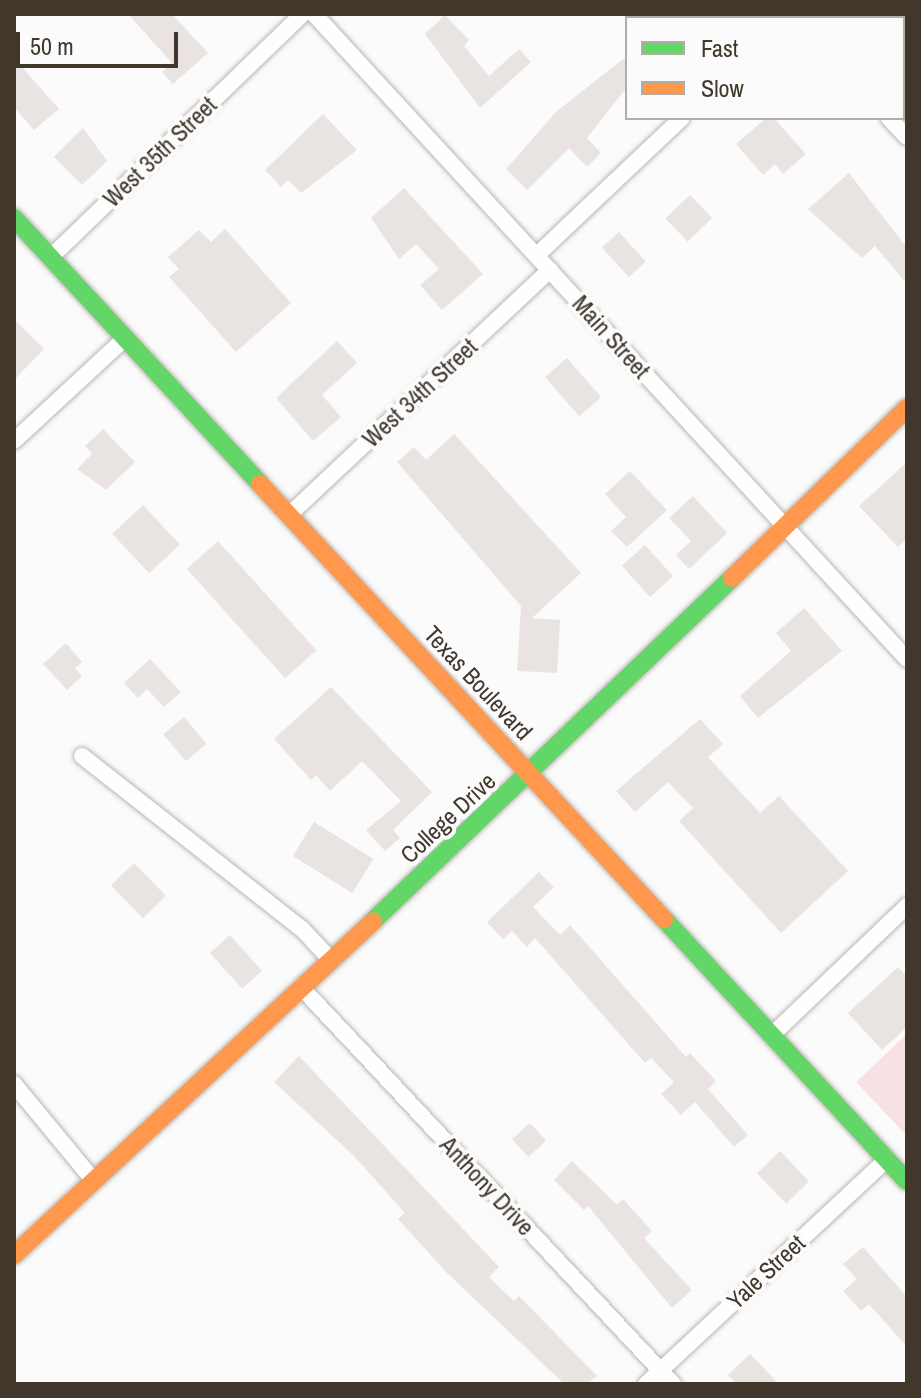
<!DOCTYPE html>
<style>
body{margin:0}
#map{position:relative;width:921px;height:1398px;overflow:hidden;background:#fbfbfb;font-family:"Archivo Narrow",sans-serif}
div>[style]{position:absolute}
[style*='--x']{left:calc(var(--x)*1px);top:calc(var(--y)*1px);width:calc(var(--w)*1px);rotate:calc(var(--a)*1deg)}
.green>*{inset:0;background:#f8e1e3}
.building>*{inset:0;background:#e9e4e1;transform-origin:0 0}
.roads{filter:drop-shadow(0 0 2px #bab6b0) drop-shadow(0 0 2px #bab6b0)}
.street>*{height:16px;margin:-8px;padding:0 8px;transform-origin:8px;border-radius:8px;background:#fefefe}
.fast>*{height:18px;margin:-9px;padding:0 9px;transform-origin:9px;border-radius:9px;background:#63d668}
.slow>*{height:18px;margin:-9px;padding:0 9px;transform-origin:9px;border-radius:9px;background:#ff974d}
span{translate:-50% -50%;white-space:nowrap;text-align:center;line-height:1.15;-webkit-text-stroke:8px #fbfbfb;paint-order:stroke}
.street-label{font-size:24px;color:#41382b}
.frame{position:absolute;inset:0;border:16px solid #41382b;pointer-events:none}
.legend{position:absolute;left:625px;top:16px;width:280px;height:104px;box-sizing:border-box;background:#fbfbfb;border:2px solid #b1ada8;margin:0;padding:10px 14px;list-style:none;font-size:24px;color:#41382b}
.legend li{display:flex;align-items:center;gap:16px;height:40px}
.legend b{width:40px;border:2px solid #b1ada8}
.scale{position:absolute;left:16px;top:32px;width:162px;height:36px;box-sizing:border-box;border:4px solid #41382b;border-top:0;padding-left:10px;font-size:24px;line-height:28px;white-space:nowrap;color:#41382b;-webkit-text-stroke:6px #fbfbfb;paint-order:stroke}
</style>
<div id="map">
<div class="green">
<div style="clip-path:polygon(907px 1034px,907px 1136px,856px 1082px)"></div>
</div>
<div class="building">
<div style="clip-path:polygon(128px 14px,172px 14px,208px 53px,173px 84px,162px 72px,172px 63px)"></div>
<div style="clip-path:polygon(445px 15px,469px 40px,464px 46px,489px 76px,519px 49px,531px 62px,480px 108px,425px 34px)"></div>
<div style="clip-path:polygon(627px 56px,627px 87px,587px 138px,601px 153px,587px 167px,569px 148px,527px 190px,506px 169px,557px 111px)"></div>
<div style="clip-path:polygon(14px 58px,59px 109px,34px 130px,14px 107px)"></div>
<div style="clip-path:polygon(323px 114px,357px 150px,301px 193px,288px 180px,281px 187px,265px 170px)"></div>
<div style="clip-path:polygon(766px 118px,774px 118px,806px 154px,783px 174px,775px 164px,763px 175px,736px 144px)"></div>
<div style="clip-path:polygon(83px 128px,107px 161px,82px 185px,54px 157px)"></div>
<div style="clip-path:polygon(849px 173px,907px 248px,907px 284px,875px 246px,862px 258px,808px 209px)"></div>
<div style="clip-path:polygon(404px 188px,483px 274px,442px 310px,420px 285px,439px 269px,416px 244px,399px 259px,371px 218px)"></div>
<div style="left:690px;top:195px;width:32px;height:34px;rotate:46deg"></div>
<div style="clip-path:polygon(225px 229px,291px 303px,236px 352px,169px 277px,179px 269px,168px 257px,199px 230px,211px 242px)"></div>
<div style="left:619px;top:232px;width:40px;height:23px;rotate:48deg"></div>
<div style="clip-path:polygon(14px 319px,44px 349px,14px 380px)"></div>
<div style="clip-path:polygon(337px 341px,357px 363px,322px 395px,341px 417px,313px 441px,276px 398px)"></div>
<div style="left:567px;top:358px;width:52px;height:29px;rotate:49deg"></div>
<div style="clip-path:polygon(103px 429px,135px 462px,106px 490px,77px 469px,92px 454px,85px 446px)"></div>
<div style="clip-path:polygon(454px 434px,581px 573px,532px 618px,560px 620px,557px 673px,517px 671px,521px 606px,397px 462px,414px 447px,426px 460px)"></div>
<div style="clip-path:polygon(907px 462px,907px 539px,898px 547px,859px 506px)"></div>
<div style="clip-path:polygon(630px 471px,667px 510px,627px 547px,611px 531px,626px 517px,605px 494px)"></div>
<div style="clip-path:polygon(693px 496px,727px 533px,689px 569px,676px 555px,691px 541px,669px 518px)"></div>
<div style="left:143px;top:505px;width:54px;height:42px;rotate:47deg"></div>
<div style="left:218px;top:541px;width:147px;height:42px;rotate:48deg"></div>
<div style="left:645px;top:545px;width:42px;height:31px;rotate:48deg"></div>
<div style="clip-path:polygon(804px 608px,842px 651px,758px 718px,740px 696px,791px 651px,776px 633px)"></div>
<div style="clip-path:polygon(66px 643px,82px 662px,75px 668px,82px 676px,67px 690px,43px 664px)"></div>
<div style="clip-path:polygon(150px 659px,181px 692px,164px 707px,147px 689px,138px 698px,124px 683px)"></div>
<div style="clip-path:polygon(331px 687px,432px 792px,393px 830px,400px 838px,385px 851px,366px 830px,401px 801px,362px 761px,330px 791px,316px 775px,311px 780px,274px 739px)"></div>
<div style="left:184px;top:717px;width:35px;height:27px;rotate:50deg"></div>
<div style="clip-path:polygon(700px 719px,723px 744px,708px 757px,760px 813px,779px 796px,848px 871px,781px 933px,679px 821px,693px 808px,668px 782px,635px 812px,616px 791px)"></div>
<div style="left:314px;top:822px;width:70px;height:40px;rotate:32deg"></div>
<div style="left:134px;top:863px;width:46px;height:32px;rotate:46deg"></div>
<div style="clip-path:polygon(539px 872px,554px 887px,533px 907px,560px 935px,570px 925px,686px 1057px,690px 1053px,716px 1081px,708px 1089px,748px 1135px,734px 1147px,695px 1102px,681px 1115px,661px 1094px,674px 1082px,651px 1058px,645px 1063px,535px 938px,527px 947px,512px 931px,503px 939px,487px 922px)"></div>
<div style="left:230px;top:935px;width:48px;height:27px;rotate:48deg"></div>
<div style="clip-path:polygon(898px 967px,907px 976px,907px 1027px,882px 1050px,848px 1013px)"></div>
<div style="clip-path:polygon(299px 1056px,499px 1267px,489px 1277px,514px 1301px,519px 1296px,597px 1376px,587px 1384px,564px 1384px,445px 1271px,398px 1219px,405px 1213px,354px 1156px,274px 1082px)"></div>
<div style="left:530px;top:1123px;width:24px;height:24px;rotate:48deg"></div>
<div style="left:780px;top:1151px;width:42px;height:32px;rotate:46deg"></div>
<div style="clip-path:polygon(572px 1161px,617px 1205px,623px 1199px,652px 1231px,644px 1238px,692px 1290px,672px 1308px,588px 1206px,584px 1210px,554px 1180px)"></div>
<div style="clip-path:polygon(863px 1247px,907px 1297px,907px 1347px,869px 1304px,861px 1311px,843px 1291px,857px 1279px,843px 1264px)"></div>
<div style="clip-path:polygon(750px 1354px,779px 1384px,736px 1384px,728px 1375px)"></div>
</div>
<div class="roads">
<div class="street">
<div style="--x:314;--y:14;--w:876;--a:47.41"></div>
<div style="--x:789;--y:18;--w:6;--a:-45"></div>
<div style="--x:889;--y:118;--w:26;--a:47"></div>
<div style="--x:537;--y:255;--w:199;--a:-43.4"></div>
<div style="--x:51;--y:257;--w:350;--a:-44"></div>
<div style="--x:14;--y:441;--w:150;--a:-42.8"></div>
<div style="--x:289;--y:515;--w:358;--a:-43.2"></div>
<div style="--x:82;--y:756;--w:280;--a:38.2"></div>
<div style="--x:302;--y:929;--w:42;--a:46.9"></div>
<div style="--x:301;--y:987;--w:544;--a:46.86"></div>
<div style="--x:772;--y:1035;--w:187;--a:-43.7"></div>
<div style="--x:14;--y:1084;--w:126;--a:50.5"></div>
<div style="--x:646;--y:1384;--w:330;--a:-43"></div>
</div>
<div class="fast">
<div style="--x:14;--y:218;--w:362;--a:47.2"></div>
<div style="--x:664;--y:919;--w:357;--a:47.2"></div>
<div style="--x:373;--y:921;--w:497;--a:-43.7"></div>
</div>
<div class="slow">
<div style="--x:260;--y:484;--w:594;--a:47.12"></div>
<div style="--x:732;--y:578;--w:244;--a:-44.2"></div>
<div style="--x:14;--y:1255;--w:490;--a:-42.9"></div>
</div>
</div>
<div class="street-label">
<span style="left:160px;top:152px;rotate:-44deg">West 35th Street</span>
<span style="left:611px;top:337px;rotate:48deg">Main Street</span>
<span style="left:420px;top:393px;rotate:-43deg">West 34th Street</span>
<span style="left:478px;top:683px;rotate:47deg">Texas Boulevard</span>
<span style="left:448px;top:818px;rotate:-43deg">College Drive</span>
<span style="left:487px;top:1186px;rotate:47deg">Anthony Drive</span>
<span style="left:766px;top:1272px;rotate:-43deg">Yale Street</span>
</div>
<div class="frame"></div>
<ul class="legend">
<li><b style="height:10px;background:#63d668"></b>Fast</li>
<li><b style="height:10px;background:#ff974d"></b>Slow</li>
</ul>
<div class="scale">50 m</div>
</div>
